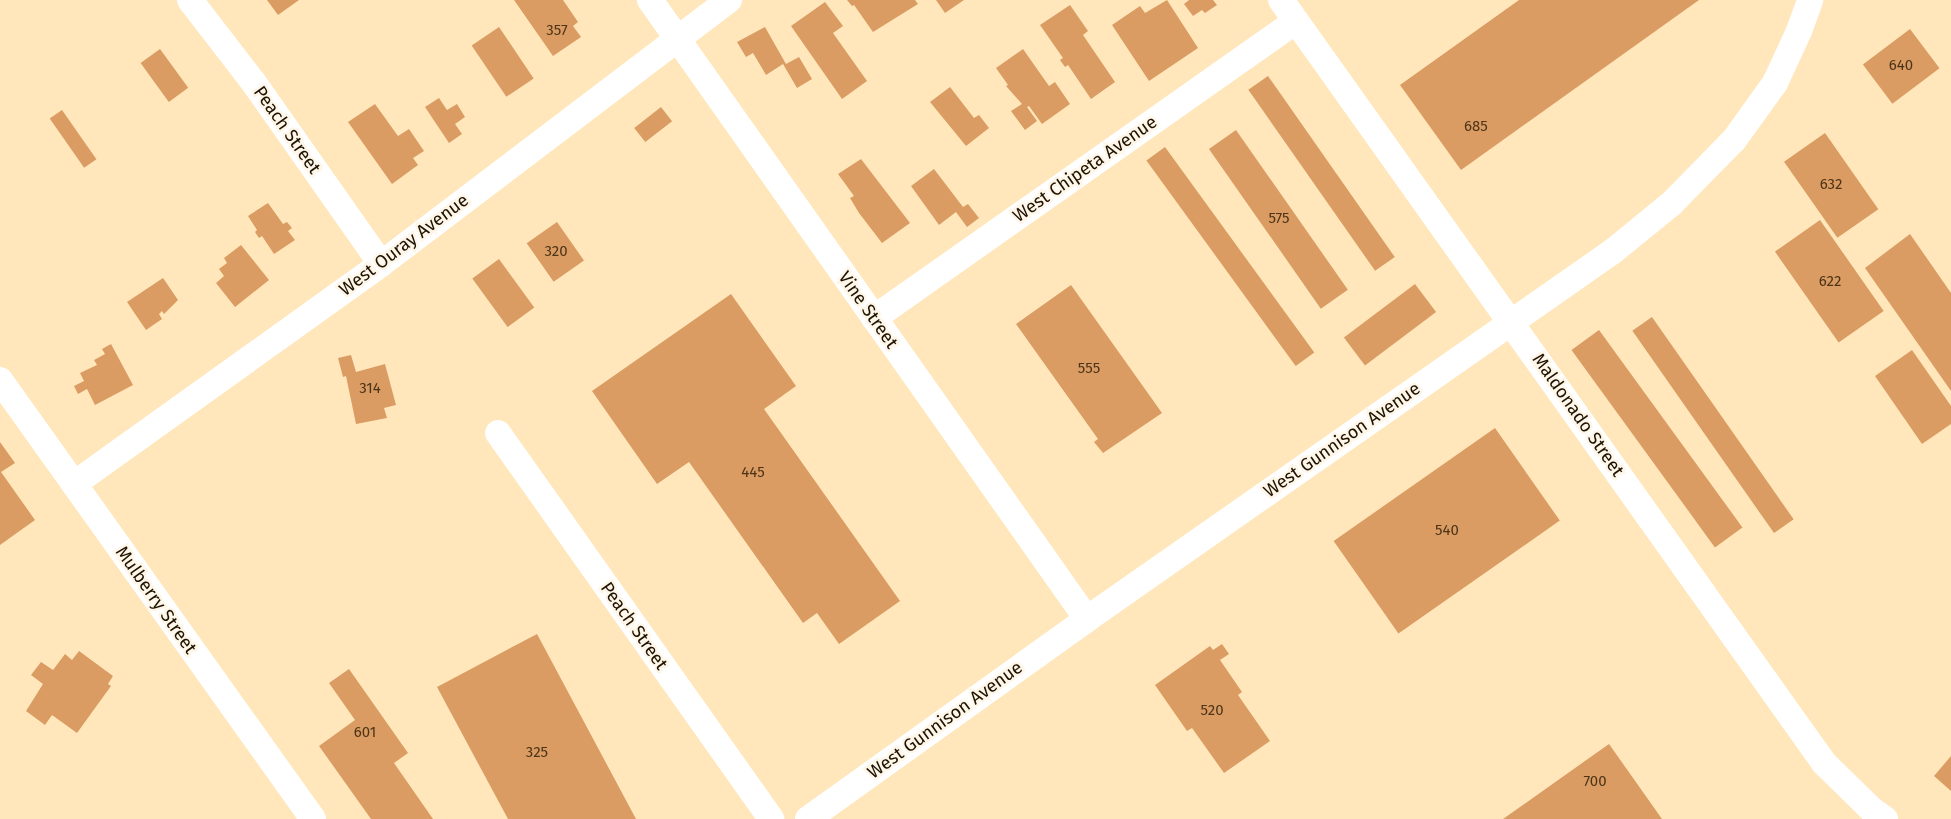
<!DOCTYPE html>
<style>
body{margin:0}
#map{position:relative;width:1951px;height:819px;overflow:hidden;background:#ffe7bb;font-family:"Fira Sans",sans-serif}
div>[style]{position:absolute}
[style*='--x']{left:calc(var(--x)*1px);top:calc(var(--y)*1px);width:calc(var(--w)*1px);rotate:calc(var(--a)*1deg)}
.building>*{inset:0;background:#da9c62;transform-origin:0 0}
.street>*{height:26px;margin:-13px;padding:0 13px;transform-origin:13px;border-radius:13px;background:#fff}
span{translate:-50% -50%;white-space:nowrap;text-align:center;line-height:1.15;-webkit-text-stroke:5px #fef6e8;paint-order:stroke}
.number-label{font-size:15px;color:#4d3418}
.number-label span{-webkit-text-stroke-width:0}
.street-label{font-size:18px;color:#1e1200}
</style>
<div id="map">
<div class="building">
<div style="clip-path:polygon(267px 0,299px 0,278px 15px)"></div>
<div style="clip-path:polygon(514px 0,563px 0,578px 22px,573px 26px,581px 37px,553px 56px)"></div>
<div style="clip-path:polygon(847px 0,915px 0,918px 4px,873px 32px,854px 5px,852px 6px)"></div>
<div style="clip-path:polygon(936px 0,964px 0,945px 13px)"></div>
<div style="clip-path:polygon(1167px 0,1198px 48px,1149px 81px,1112px 25px,1140px 6px,1145px 13px)"></div>
<div style="clip-path:polygon(1189px 0,1213px 0,1217px 5px,1205px 13px,1202px 10px,1193px 16px,1184px 4px)"></div>
<div style="clip-path:polygon(1519px 0,1699px 0,1461px 170px,1400px 85px)"></div>
<div style="clip-path:polygon(825px 2px,843px 26px,833px 33px,867px 81px,842px 99px,791px 26px)"></div>
<div style="clip-path:polygon(1070px 5px,1088px 31px,1083px 35px,1115px 82px,1091px 99px,1068px 65px,1065px 67px,1060px 60px,1063px 58px,1040px 25px)"></div>
<div style="left:499px;top:27px;width:62px;height:33px;rotate:56deg"></div>
<div style="clip-path:polygon(765px 27px,786px 64px,799px 57px,812px 79px,797px 88px,783px 64px,766px 75px,753px 53px,746px 57px,737px 42px)"></div>
<div style="left:1910px;top:29px;width:49px;height:59px;rotate:53deg"></div>
<div style="left:160px;top:49px;width:48px;height:24px;rotate:54deg"></div>
<div style="clip-path:polygon(1023px 49px,1049px 86px,1055px 82px,1070px 104px,1042px 124px,1029px 106px,1027px 107px,1037px 121px,1025px 130px,1011px 111px,1022px 104px,1006px 86px,1008px 85px,996px 68px)"></div>
<div style="left:1268px;top:76px;width:221px;height:24px;rotate:55deg"></div>
<div style="clip-path:polygon(950px 87px,974px 118px,979px 115px,989px 128px,966px 146px,930px 102px)"></div>
<div style="clip-path:polygon(439px 98px,447px 110px,457px 104px,465px 117px,455px 124px,462px 134px,449px 143px,425px 107px)"></div>
<div style="clip-path:polygon(375px 104px,398px 136px,409px 129px,424px 151px,413px 158px,418px 165px,392px 184px,348px 122px)"></div>
<div style="left:661px;top:107px;width:18px;height:34px;rotate:52deg"></div>
<div style="left:62px;top:110px;width:60px;height:15px;rotate:55deg"></div>
<div style="left:1236px;top:130px;width:195px;height:33px;rotate:55deg"></div>
<div style="left:1825px;top:133px;width:93px;height:50px;rotate:55deg"></div>
<div style="left:1165px;top:147px;width:254px;height:23px;rotate:54deg"></div>
<div style="clip-path:polygon(861px 159px,910px 223px,882px 243px,859px 213px,850px 198px,854px 196px,838px 174px)"></div>
<div style="clip-path:polygon(934px 169px,963px 207px,968px 204px,979px 218px,967px 227px,956px 212px,939px 225px,911px 186px)"></div>
<div style="clip-path:polygon(268px 203px,283px 224px,287px 222px,292px 228px,288px 231px,295px 240px,274px 254px,262px 236px,259px 238px,255px 232px,257px 230px,248px 216px)"></div>
<div style="left:1820px;top:220px;width:111px;height:55px;rotate:55deg"></div>
<div style="left:557px;top:222px;width:47px;height:37px;rotate:55deg"></div>
<div style="clip-path:polygon(1910px 234px,1951px 293px,1951px 391px,1865px 268px)"></div>
<div style="clip-path:polygon(241px 245px,269px 280px,235px 307px,216px 283px,224px 276px,219px 269px,227px 263px,224px 258px)"></div>
<div style="left:499px;top:259px;width:60px;height:33px;rotate:54deg"></div>
<div style="clip-path:polygon(163px 278px,178px 300px,164px 314px,162px 311px,159px 314px,162px 319px,146px 330px,127px 302px)"></div>
<div style="left:1415px;top:284px;width:35px;height:89px;rotate:53deg"></div>
<div style="clip-path:polygon(1071px 285px,1162px 413px,1103px 453px,1094px 442px,1098px 439px,1016px 324px)"></div>
<div style="clip-path:polygon(731px 294px,796px 386px,764px 409px,900px 601px,839px 644px,817px 613px,803px 623px,689px 462px,657px 484px,592px 391px)"></div>
<div style="left:1652px;top:317px;width:247px;height:24px;rotate:55deg"></div>
<div style="left:1599px;top:330px;width:244px;height:34px;rotate:54deg"></div>
<div style="clip-path:polygon(111px 344px,133px 385px,95px 405px,87px 389px,78px 394px,74px 386px,84px 381px,80px 373px,97px 365px,94px 360px,105px 354px,102px 349px)"></div>
<div style="clip-path:polygon(1912px 350px,1951px 406px,1951px 424px,1922px 444px,1875px 376px)"></div>
<div style="clip-path:polygon(351px 355px,356px 372px,385px 364px,396px 405px,384px 408px,387px 418px,356px 424px,346px 376px,343px 377px,338px 358px)"></div>
<div style="left:1495px;top:428px;width:113px;height:197px;rotate:55deg"></div>
<div style="clip-path:polygon(0 442px,15px 463px,1px 472px,35px 520px,0 545px)"></div>
<div style="clip-path:polygon(537px 634px,636px 819px,508px 819px,437px 687px)"></div>
<div style="clip-path:polygon(1222px 644px,1229px 654px,1220px 660px,1242px 692px,1238px 695px,1270px 741px,1224px 773px,1192px 728px,1187px 731px,1155px 685px,1210px 646px,1213px 650px)"></div>
<div style="clip-path:polygon(79px 651px,113px 676px,108px 684px,111px 686px,77px 733px,52px 715px,45px 725px,26px 711px,43px 684px,31px 675px,41px 662px,53px 670px,65px 654px,72px 660px)"></div>
<div style="clip-path:polygon(349px 669px,408px 753px,394px 763px,433px 819px,371px 819px,319px 746px,355px 720px,329px 683px)"></div>
<div style="clip-path:polygon(1609px 744px,1662px 819px,1503px 819px)"></div>
<div style="clip-path:polygon(1951px 756px,1951px 791px,1934px 776px)"></div>
</div>
<div class="street">
<div style="--x:190;--y:0;--w:105;--a:52.4"></div>
<div style="--x:254;--y:83;--w:221;--a:54.9"></div>
<div style="--x:650;--y:0;--w:758;--a:54.78"></div>
<div style="--x:1281;--y:0;--w:936;--a:54.56"></div>
<div style="--x:1824;--y:763;--w:67;--a:44.4"></div>
<div style="--x:1872;--y:810;--w:16;--a:35"></div>
<div style="--x:874;--y:318;--w:516;--a:-35.14"></div>
<div style="--x:0;--y:380;--w:539;--a:54.51"></div>
<div style="--x:498;--y:433;--w:473;--a:54.7"></div>
<div style="--x:74;--y:484;--w:378;--a:-35.6"></div>
<div style="--x:381;--y:264;--w:437;--a:-37.2"></div>
<div style="--x:808;--y:819;--w:343;--a:-35.6"></div>
<div style="--x:1087;--y:619;--w:641;--a:-34.96"></div>
<div style="--x:1612;--y:252;--w:77;--a:-39.2"></div>
<div style="--x:1672;--y:203;--w:88;--a:-45.5"></div>
<div style="--x:1734;--y:140;--w:70;--a:-54.3"></div>
<div style="--x:1775;--y:83;--w:57;--a:-65.2"></div>
<div style="--x:1799;--y:31;--w:33;--a:-70"></div>
</div>
<div class="number-label">
<span style="left:557px;top:31px">357</span>
<span style="left:1901px;top:66px">640</span>
<span style="left:1476px;top:127px">685</span>
<span style="left:1831px;top:185px">632</span>
<span style="left:1279px;top:219px">575</span>
<span style="left:556px;top:252px">320</span>
<span style="left:1830px;top:282px">622</span>
<span style="left:1089px;top:369px">555</span>
<span style="left:370px;top:389px">314</span>
<span style="left:753px;top:473px">445</span>
<span style="left:1447px;top:531px">540</span>
<span style="left:1212px;top:711px">520</span>
<span style="left:365px;top:733px">601</span>
<span style="left:537px;top:753px">325</span>
<span style="left:1595px;top:782px">700</span>
</div>
<div class="street-label">
<span style="left:287px;top:130px;rotate:55deg">Peach Street</span>
<span style="left:1085px;top:169px;rotate:-35deg">West Chipeta Avenue</span>
<span style="left:404px;top:245px;rotate:-37deg">West Ouray Avenue</span>
<span style="left:868px;top:310px;rotate:55deg">Vine Street</span>
<span style="left:1578px;top:415px;rotate:55deg">Maldonado Street</span>
<span style="left:1342px;top:440px;rotate:-35deg">West Gunnison Avenue</span>
<span style="left:156px;top:600px;rotate:55deg">Mulberry Street</span>
<span style="left:634px;top:626px;rotate:55deg">Peach Street</span>
<span style="left:945px;top:720px;rotate:-36deg">West Gunnison Avenue</span>
</div>
</div>
